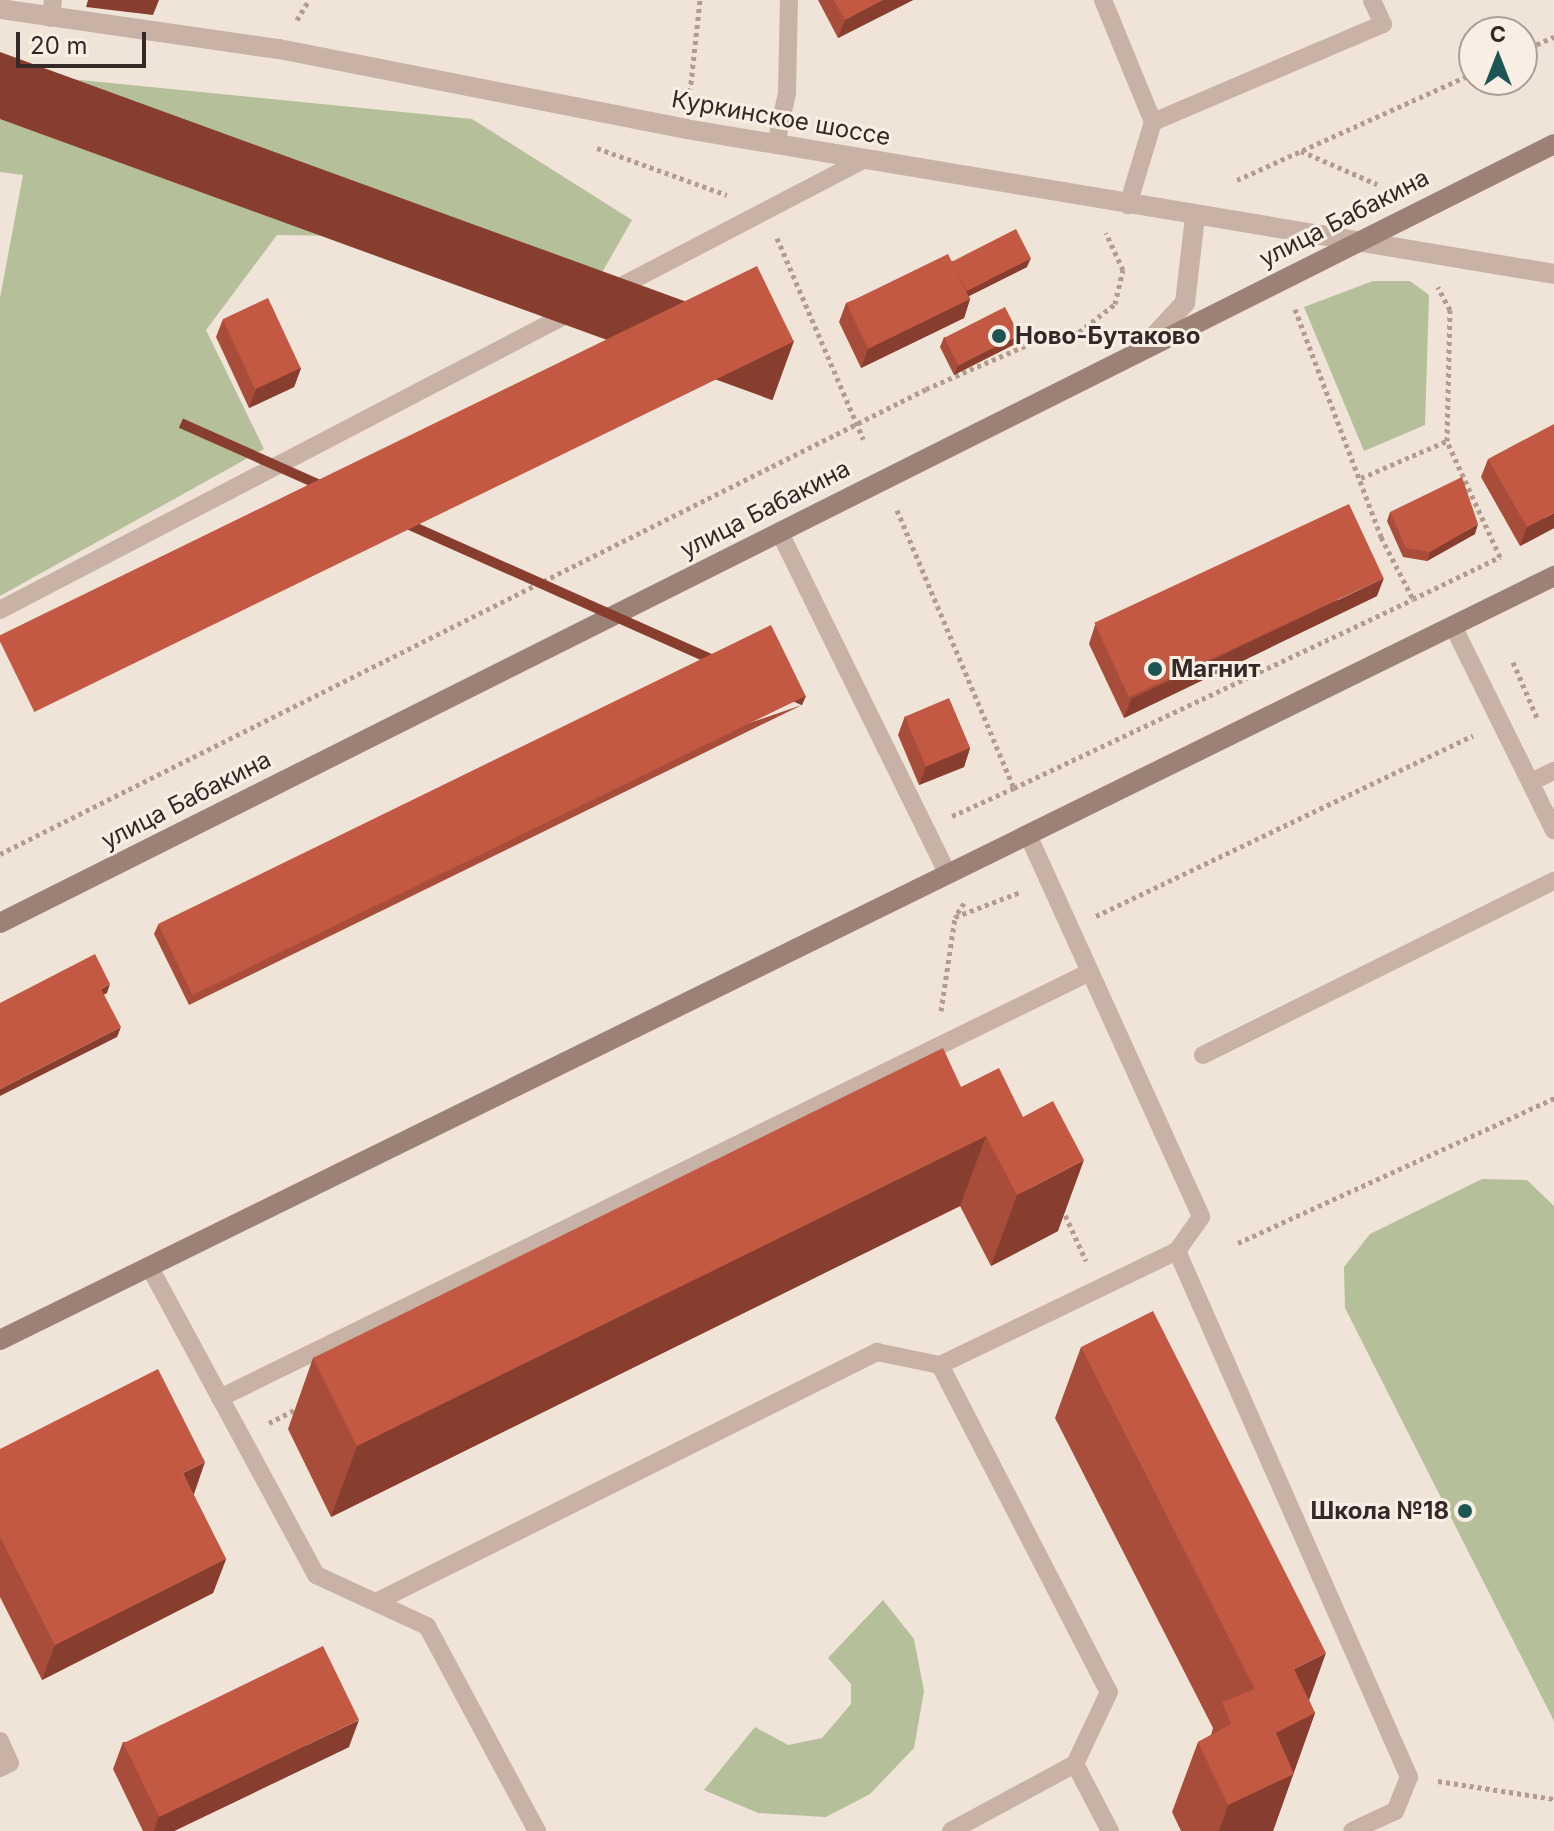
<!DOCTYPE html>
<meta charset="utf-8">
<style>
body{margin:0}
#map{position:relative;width:1554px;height:1831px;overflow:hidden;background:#f0e3d8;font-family:Inter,sans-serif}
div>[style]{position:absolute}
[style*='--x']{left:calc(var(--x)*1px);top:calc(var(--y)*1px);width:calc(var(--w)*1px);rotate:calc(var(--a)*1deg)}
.green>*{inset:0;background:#b5bf99}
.path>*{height:5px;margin-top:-2.5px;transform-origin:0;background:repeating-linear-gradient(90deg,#b39c8f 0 4px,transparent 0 8px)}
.lane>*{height:18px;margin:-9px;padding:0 9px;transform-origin:9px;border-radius:9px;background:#c8b2a5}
.street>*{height:20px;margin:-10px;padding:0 10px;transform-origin:10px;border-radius:10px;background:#c8b2a5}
.secondary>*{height:20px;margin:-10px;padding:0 10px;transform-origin:10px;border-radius:10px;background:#9b8176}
.wall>*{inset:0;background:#a84d3a}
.shaded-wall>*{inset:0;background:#883e2f;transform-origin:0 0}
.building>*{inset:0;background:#c35943;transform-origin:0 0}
.dots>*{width:22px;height:22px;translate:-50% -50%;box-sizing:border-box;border:4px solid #f8eee4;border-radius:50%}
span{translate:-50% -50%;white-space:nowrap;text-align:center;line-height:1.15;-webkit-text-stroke:6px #f8eee4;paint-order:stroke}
.street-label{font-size:24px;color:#342926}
.poi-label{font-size:24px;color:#342926;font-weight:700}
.left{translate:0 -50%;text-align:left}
.right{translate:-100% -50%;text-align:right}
.north{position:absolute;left:1458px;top:16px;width:80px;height:80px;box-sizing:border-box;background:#f8eee4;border:2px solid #aa9f98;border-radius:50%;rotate:0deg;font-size:22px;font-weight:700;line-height:32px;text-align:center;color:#342926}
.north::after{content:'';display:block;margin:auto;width:28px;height:36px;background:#1d5454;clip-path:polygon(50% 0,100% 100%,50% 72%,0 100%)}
.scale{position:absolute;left:16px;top:32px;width:130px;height:36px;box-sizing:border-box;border:4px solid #342926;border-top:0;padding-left:10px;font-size:24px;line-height:28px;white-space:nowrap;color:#342926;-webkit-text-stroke:6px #f8eee4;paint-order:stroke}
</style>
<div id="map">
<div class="green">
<div style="clip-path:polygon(0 72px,472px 119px,632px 220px,592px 290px,505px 238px,277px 235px,206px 330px,264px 449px,0 596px,0 298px,23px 175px,0 172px)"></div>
<div style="clip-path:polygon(1373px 281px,1410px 281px,1429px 295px,1425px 425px,1364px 451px,1304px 307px)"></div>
<div style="clip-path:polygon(1482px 1179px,1527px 1180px,1554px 1206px,1554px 1721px,1345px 1308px,1344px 1267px,1370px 1234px)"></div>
<div style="clip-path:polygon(883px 1600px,914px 1639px,924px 1691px,914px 1748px,870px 1794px,826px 1817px,758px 1813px,704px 1790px,755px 1727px,788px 1745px,822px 1738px,851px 1704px,851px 1684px,828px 1658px)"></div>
</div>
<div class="path">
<div style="--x:297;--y:20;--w:23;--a:-59"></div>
<div style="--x:1522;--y:51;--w:35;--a:-24"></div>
<div style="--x:690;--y:92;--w:93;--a:-83.8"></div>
<div style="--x:597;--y:148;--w:138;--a:19.9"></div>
<div style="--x:1301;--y:151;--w:83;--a:23.5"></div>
<div style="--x:1237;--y:180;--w:260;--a:-24.3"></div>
<div style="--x:777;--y:238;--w:219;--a:66.8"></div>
<div style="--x:1295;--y:309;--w:244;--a:69.3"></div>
<div style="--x:1381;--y:537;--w:70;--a:62.7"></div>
<div style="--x:1413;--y:599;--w:97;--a:-25.8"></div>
<div style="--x:1500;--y:557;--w:128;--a:-114.6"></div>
<div style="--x:1447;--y:441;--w:131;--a:-88.7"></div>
<div style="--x:1450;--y:310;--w:26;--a:-118"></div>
<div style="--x:1361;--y:478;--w:94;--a:-23.3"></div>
<div style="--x:897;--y:510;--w:302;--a:67.2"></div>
<div style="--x:1014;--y:788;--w:68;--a:155.7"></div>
<div style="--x:1513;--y:662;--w:63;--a:66.7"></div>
<div style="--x:1014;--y:788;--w:441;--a:-25.3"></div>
<div style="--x:0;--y:854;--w:1036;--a:-26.66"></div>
<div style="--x:926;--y:389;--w:118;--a:-23.5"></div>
<div style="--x:1034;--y:342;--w:46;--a:-12.5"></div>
<div style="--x:1079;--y:332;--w:46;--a:-37.9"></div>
<div style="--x:1115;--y:304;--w:35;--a:-77"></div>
<div style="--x:1123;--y:270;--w:41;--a:-114.7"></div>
<div style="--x:964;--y:903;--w:17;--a:123"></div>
<div style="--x:955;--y:917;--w:70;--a:-21"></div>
<div style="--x:1096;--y:916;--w:418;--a:-25.6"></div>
<div style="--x:941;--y:1011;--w:95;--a:-81.5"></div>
<div style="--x:1062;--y:1208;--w:58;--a:65.6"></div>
<div style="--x:1238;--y:1243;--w:348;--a:-24.6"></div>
<div style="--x:269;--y:1423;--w:34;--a:-27"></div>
<div style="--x:1438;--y:1781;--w:117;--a:8.8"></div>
</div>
<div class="lane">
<div style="--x:1103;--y:0;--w:132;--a:67.7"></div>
<div style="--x:1153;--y:122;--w:87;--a:106.8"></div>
<div style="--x:51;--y:18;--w:18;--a:-84"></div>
<div style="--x:1153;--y:122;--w:250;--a:-23.1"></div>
<div style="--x:1383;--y:24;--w:26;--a:-115"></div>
<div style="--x:776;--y:144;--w:52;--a:-77.8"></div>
<div style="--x:787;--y:93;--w:93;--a:-88.8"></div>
<div style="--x:779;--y:531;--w:382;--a:63.8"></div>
<div style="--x:0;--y:610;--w:976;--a:-27.54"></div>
<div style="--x:1453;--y:626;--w:228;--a:63.7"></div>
<div style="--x:1531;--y:782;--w:25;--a:-26"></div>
<div style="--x:1028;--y:835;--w:419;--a:65.6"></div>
<div style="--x:1201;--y:1217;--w:42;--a:125.2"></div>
<div style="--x:1177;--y:1251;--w:575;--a:66.2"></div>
<div style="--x:1409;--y:1777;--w:37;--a:112"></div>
<div style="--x:1395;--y:1811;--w:47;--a:155.1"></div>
<div style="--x:1203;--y:1055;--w:392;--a:-26.4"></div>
<div style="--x:149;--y:1266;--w:351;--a:61.6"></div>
<div style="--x:316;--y:1575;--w:122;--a:24.7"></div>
<div style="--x:427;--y:1626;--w:233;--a:61.8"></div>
<div style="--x:940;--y:1365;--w:368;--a:62.7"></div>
<div style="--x:1109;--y:1692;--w:80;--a:115.3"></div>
<div style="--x:1075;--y:1764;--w:76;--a:62.4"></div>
<div style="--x:220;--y:1398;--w:969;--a:-26.09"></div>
<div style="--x:378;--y:1601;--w:558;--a:-26.52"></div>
<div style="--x:877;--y:1352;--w:64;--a:11.7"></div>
<div style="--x:940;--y:1365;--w:263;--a:-25.7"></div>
<div style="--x:0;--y:1741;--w:24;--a:66"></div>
<div style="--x:10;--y:1763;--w:11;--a:153"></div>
<div style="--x:951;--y:1831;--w:141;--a:-28.4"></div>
</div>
<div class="street">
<div style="--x:0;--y:9;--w:282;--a:8.2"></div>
<div style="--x:279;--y:49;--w:415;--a:11.1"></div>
<div style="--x:686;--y:129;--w:880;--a:9.48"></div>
<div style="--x:1143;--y:348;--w:62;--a:-47"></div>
<div style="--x:1185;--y:303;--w:87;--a:-83.4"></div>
</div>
<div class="secondary">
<div style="--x:0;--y:923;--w:1738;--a:-26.62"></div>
<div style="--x:0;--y:1340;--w:1732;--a:-26.18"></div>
</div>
<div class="wall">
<div style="clip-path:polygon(818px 0,913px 0,838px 38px)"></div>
<div style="clip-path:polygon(951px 261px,1027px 267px,969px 296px,970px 299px,964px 318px,861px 368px,839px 322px,846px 303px)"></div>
<div style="clip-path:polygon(223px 319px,301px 368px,294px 387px,249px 408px,216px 337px)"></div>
<div style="clip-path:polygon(944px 337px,1015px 344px,954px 375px,940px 347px)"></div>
<div style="clip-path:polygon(1488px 459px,1554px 528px,1520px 546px,1481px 477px)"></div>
<div style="clip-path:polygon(1390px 512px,1475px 534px,1427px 561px,1403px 557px,1387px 521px)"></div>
<div style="clip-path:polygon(1377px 596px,1124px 718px,1089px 644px,1095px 625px)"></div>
<div style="clip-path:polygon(802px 705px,189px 1005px,154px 934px,158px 925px)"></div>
<div style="clip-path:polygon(905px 716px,970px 748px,964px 767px,919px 785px,898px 735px)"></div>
<div style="clip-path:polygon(961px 1087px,1058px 1231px,991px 1266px,960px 1206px,331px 1517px,288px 1429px,313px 1358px)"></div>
<div style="clip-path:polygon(1081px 1347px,1309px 1700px,1315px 1713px,1273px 1831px,1181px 1831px,1172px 1812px,1198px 1742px,1211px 1735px,1213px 1728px,1055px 1418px)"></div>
<div style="clip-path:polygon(0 1449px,193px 1494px,226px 1559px,213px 1593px,42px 1680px,0 1597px)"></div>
<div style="clip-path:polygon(123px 1742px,349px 1747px,174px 1831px,143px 1831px,113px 1769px)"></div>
</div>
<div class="shaded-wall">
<div style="clip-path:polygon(88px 0,159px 0,153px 15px,86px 7px)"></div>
<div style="clip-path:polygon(883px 0,913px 0,838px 38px,845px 20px)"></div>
<div style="clip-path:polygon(1031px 258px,1027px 267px,957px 302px,960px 292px)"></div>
<div style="clip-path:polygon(970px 299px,964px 318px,861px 368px,868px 349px)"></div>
<div style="clip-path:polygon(1019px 335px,1015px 344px,954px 375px,958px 365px)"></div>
<div style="left:794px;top:341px;width:63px;height:886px;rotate:110deg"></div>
<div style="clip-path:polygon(301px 368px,294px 387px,249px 408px,256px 389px)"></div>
<div style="clip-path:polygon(1554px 513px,1554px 528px,1520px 546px,1527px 527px)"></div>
<div style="clip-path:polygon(1478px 524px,1475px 534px,1427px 561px,1430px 552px)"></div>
<div style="clip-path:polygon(1384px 578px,1377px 596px,1124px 718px,1131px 699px)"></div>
<div style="left:806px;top:696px;width:10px;height:682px;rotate:114deg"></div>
<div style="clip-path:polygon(970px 748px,964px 767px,919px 785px,926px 766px)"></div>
<div style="clip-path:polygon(110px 984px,107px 993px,98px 998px,101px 989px)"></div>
<div style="clip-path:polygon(121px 1027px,117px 1037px,0 1096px,0 1089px)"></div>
<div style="clip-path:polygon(986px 1136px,960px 1206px,331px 1517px,357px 1446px)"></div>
<div style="clip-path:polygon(1084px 1160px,1058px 1231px,991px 1266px,1017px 1195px)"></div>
<div style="clip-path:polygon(205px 1462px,193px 1497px,183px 1473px)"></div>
<div style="clip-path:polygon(226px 1559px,213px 1593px,42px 1680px,55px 1645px)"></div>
<div style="clip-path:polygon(1326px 1653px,1302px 1720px,1315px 1713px,1273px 1831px,1219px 1831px,1228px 1805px,1294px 1669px)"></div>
<div style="clip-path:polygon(359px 1720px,349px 1747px,174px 1831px,154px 1831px,159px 1816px)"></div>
</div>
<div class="building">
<div style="clip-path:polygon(834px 0,883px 0,845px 20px)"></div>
<div style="left:1016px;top:229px;width:33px;height:72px;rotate:63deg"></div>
<div style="left:948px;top:254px;width:50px;height:113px;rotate:64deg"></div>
<div style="left:757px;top:266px;width:84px;height:845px;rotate:64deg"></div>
<div style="left:268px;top:298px;width:77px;height:50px;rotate:65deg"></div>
<div style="left:1005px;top:307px;width:31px;height:68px;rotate:63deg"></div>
<div style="clip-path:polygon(1554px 424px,1554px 513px,1527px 527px,1488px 459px)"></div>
<div style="clip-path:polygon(1462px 477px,1478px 524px,1430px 552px,1406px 548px,1390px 512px)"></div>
<div style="left:1349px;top:504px;width:82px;height:281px;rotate:65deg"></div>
<div style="left:771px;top:625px;width:79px;height:682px;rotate:64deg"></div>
<div style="left:949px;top:698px;width:54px;height:48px;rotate:67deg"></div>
<div style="clip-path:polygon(95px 954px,110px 984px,101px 989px,121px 1027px,0 1089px,0 1003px)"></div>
<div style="clip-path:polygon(943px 1048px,961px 1087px,999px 1068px,1023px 1117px,1053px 1101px,1084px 1160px,1017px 1195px,986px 1136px,357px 1446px,313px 1358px)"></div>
<div style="clip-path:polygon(1153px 1311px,1326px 1653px,1294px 1669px,1315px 1713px,1276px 1733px,1294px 1774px,1228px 1805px,1198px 1742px,1231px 1724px,1222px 1702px,1255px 1689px,1081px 1347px)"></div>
<div style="clip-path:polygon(158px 1369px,205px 1462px,183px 1473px,226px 1559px,55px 1645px,0 1537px,0 1449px)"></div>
<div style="left:323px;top:1646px;width:82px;height:222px;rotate:64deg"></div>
</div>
<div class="dots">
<div style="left:999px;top:336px;background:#1d5454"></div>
<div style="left:1155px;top:669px;background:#1d5454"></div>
<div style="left:1465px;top:1511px;background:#1d5454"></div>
</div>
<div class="street-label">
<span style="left:781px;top:118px;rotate:10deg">Куркинское шоссе</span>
<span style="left:1344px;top:218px;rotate:-27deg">улица Бабакина</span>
<span style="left:765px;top:509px;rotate:-27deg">улица Бабакина</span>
<span style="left:186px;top:800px;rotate:-27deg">улица Бабакина</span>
</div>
<div class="poi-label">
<span class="left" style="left:1015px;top:336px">Ново-Бутаково</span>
<span class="left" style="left:1171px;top:669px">Магнит</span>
<span class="right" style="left:1449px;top:1511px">Школа №18</span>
</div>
<div class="north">С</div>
<div class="scale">20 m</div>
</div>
